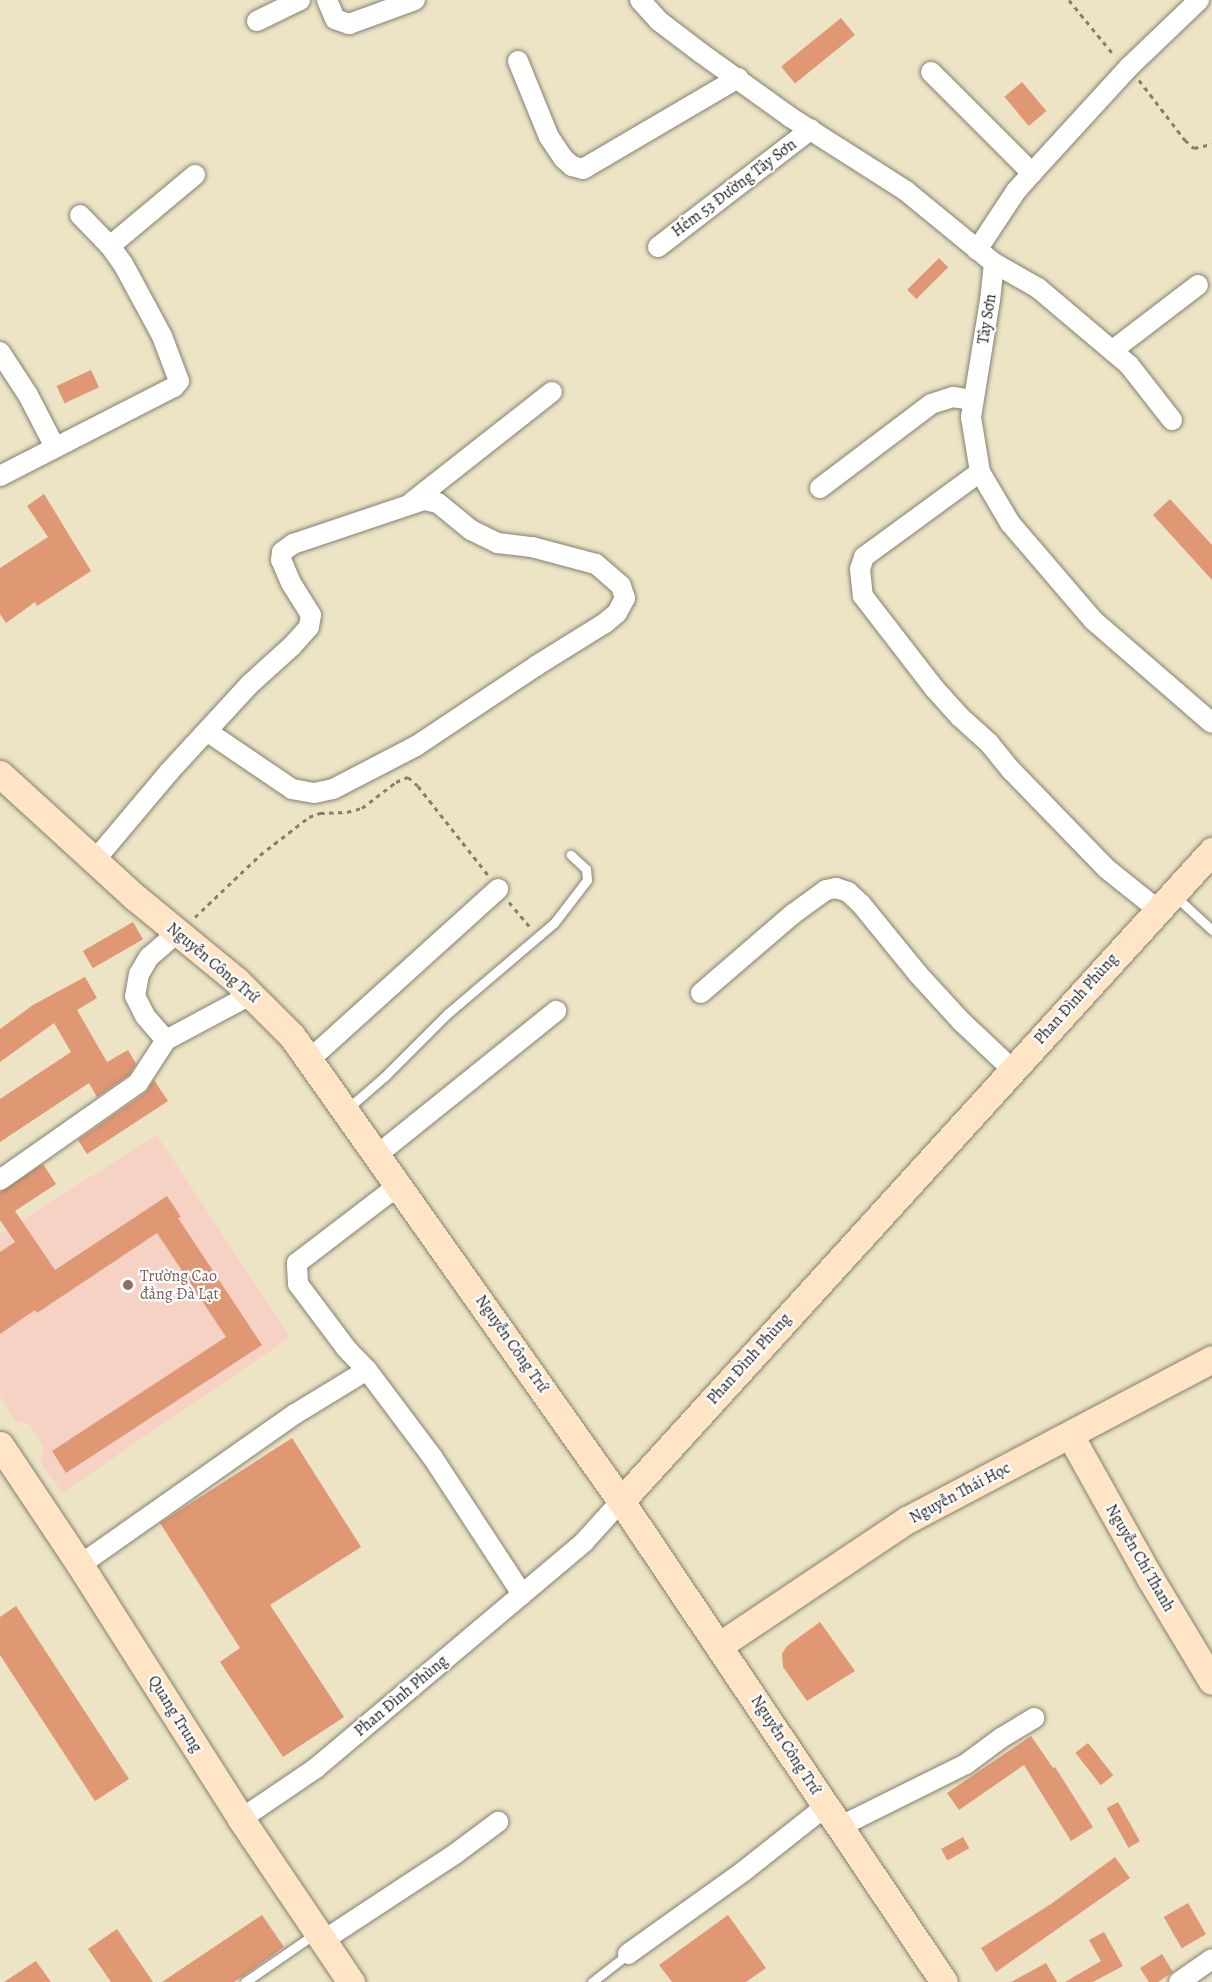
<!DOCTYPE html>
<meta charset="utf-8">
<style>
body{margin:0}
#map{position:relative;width:1212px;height:1982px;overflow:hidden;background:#ece4c5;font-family:Alegreya,serif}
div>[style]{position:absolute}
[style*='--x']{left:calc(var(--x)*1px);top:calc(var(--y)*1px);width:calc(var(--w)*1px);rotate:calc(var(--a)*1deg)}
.built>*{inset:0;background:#f6d2c5}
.building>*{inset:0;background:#df9774;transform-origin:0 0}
.path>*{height:3px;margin-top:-1.5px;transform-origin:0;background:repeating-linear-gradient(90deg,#848070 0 4.5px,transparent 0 9px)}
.roads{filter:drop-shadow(0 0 2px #848070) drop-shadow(0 0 2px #848070)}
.lane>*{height:9px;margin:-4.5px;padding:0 4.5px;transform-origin:4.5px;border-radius:4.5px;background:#fff}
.street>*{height:20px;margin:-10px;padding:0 10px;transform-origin:10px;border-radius:10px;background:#fff}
.secondary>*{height:27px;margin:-13.5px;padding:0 13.5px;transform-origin:13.5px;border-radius:13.5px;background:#ffe4c6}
.dots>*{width:16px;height:16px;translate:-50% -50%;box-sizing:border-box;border:3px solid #fff;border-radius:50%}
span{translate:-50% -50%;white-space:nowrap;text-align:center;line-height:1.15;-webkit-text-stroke:4.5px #fff;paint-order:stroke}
.street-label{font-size:16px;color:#1c1c1c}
.education-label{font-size:16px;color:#785e54}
.left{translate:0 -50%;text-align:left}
</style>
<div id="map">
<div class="built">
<div style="clip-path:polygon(157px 1135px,290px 1337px,62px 1493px,40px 1461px,44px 1447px,29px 1424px,15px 1421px,0 1396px,0 1234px)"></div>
</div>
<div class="building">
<div style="left:841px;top:18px;width:22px;height:77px;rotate:51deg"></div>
<div style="left:1022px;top:82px;width:38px;height:23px;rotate:50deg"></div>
<div style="left:939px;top:258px;width:13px;height:45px;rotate:45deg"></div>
<div style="left:91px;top:370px;width:19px;height:38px;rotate:65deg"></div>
<div style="clip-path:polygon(44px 494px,91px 571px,37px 606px,35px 602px,6px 623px,0 614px,0 568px,48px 537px,27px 506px)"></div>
<div style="clip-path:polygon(1170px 499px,1212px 545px,1212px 580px,1153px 515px)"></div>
<div style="left:133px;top:922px;width:20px;height:58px;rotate:60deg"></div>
<div style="clip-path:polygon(85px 977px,97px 998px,77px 1010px,107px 1062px,128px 1050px,136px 1064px,129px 1075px,97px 1097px,89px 1083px,0 1142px,0 1099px,71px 1052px,54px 1023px,0 1062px,0 1029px,33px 1005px)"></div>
<div style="clip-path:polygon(154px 1080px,168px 1101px,87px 1154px,78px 1140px,145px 1093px)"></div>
<div style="clip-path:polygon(43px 1164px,56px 1184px,15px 1211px,55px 1270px,167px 1196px,181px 1217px,178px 1218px,262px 1345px,66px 1473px,52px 1451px,226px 1337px,157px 1233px,37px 1313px,35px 1310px,0 1334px,0 1252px,15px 1242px,0 1220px,0 1192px)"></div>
<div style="clip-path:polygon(292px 1438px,361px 1547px,270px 1605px,344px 1717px,283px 1757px,220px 1662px,240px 1648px,160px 1523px)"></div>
<div style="clip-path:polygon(16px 1606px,129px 1779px,95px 1801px,0 1655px,0 1617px)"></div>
<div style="clip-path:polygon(820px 1622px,855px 1671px,807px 1701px,783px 1667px,782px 1654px,787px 1646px)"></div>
<div style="clip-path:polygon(1031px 1736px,1053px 1768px,1055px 1767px,1093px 1827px,1071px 1841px,1024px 1765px,959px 1810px,947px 1793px)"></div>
<div style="left:1088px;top:1743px;width:41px;height:16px;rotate:52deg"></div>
<div style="left:1118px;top:1802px;width:45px;height:13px;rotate:61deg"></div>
<div style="left:963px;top:1837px;width:13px;height:25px;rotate:61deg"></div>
<div style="clip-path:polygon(1115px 1857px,1130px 1878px,996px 1972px,981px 1948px,1051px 1904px)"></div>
<div style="left:1188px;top:1903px;width:36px;height:28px;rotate:60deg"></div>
<div style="clip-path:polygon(262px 1915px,284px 1947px,239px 1979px,234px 1982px,162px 1982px)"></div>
<div style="clip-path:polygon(728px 1915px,766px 1968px,746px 1982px,672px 1982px,659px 1965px)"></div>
<div style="clip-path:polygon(117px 1929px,153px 1982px,111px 1982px,88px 1949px)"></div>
<div style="clip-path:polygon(1104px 1932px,1123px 1966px,1093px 1982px,1065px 1982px,1101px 1961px,1089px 1940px)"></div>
<div style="clip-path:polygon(1162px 1954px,1173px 1972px,1158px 1982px,1149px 1982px,1140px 1968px)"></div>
<div style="clip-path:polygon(36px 1961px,51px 1982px,4px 1982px)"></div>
<div style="clip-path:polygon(1046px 1963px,1057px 1982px,1011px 1982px)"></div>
</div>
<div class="path">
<div style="--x:1069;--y:0;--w:71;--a:50.7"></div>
<div style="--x:1139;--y:80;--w:76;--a:52.5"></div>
<div style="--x:1185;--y:140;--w:12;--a:42"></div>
<div style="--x:1194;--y:148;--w:18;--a:-13"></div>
<div style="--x:509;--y:902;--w:33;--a:50"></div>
<div style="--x:195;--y:917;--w:90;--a:-43.6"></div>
<div style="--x:260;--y:855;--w:62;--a:-37.8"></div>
<div style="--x:309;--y:817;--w:12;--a:-20"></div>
<div style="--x:320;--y:813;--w:27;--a:-2"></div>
<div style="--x:347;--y:812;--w:16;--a:-15"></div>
<div style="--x:362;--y:808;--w:43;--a:-37.4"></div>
<div style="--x:396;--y:782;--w:13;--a:-23"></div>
<div style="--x:408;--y:777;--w:13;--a:42"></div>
<div style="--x:418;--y:786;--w:113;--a:51.8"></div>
</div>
<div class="roads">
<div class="lane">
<div style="--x:1174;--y:895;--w:52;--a:42.6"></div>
<div style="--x:347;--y:1109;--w:49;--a:-40.9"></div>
<div style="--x:384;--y:1077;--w:89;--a:-45"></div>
<div style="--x:447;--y:1014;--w:140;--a:-40.4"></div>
<div style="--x:554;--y:923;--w:54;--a:-52.5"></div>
<div style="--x:587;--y:880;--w:11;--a:-95"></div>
<div style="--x:586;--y:869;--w:21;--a:-137"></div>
<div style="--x:245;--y:1982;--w:86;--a:-34.6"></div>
<div style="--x:592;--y:1982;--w:46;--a:-37.9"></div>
</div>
<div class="street">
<div style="--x:327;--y:0;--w:21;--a:67"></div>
<div style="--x:335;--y:19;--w:15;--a:20"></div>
<div style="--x:349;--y:24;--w:70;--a:-20"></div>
<div style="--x:640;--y:0;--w:28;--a:48"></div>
<div style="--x:659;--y:21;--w:53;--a:37.3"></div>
<div style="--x:701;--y:53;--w:110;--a:35.7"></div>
<div style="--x:790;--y:117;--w:138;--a:32.5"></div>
<div style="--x:906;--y:191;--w:114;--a:39.3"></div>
<div style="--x:994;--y:263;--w:51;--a:29.6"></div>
<div style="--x:1038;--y:288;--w:119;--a:40.2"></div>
<div style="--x:1129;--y:365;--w:70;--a:52"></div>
<div style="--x:257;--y:21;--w:48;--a:-26"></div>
<div style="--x:518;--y:61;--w:82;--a:67.8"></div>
<div style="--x:549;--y:137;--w:25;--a:56"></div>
<div style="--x:563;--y:158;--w:12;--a:42"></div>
<div style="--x:572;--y:166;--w:11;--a:15"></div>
<div style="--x:583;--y:169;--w:180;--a:-30.4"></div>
<div style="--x:931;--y:72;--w:143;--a:45"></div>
<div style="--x:110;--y:246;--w:111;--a:-39.9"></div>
<div style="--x:658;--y:247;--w:193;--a:-37.6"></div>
<div style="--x:977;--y:250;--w:71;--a:-56.5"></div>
<div style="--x:1016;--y:191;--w:24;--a:-48"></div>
<div style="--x:1032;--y:173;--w:144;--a:-47.5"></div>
<div style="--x:1129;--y:67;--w:97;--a:-43.7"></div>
<div style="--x:994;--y:263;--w:37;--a:96"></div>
<div style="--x:990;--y:300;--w:119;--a:99.2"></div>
<div style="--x:971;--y:417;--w:56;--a:80.7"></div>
<div style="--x:980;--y:472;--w:59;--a:59.5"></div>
<div style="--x:1010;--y:523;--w:128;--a:49.4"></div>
<div style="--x:1093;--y:620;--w:157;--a:40.9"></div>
<div style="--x:1113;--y:350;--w:107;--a:-37.4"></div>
<div style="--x:0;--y:352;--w:51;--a:56.9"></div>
<div style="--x:28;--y:395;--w:59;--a:62.6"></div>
<div style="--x:980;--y:472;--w:144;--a:143.8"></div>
<div style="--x:864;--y:557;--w:13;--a:108"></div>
<div style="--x:860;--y:569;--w:27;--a:84"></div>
<div style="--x:863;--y:596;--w:116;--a:52.3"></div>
<div style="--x:934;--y:688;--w:38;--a:48"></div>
<div style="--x:959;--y:716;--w:40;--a:42"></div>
<div style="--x:989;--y:743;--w:35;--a:51"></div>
<div style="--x:1011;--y:770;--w:138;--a:45.9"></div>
<div style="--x:1107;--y:869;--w:64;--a:38.7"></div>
<div style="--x:0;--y:476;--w:195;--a:-27.1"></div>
<div style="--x:174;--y:387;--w:8;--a:-50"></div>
<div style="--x:179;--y:381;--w:48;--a:-110.7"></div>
<div style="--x:162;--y:336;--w:82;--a:-118.4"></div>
<div style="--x:123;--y:264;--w:22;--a:-126"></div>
<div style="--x:110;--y:246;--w:43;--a:-134.1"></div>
<div style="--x:820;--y:488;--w:139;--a:-37.1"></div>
<div style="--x:931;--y:404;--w:23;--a:-18"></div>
<div style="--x:953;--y:397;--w:20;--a:9"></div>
<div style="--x:412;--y:502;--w:178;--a:-38.2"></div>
<div style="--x:95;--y:860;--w:115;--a:-49.9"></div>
<div style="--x:169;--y:772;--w:120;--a:-47.4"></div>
<div style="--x:250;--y:684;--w:57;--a:-42.1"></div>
<div style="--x:292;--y:646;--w:25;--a:-48"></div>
<div style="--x:309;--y:627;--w:12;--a:-81"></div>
<div style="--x:311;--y:615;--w:38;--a:-122"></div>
<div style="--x:291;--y:583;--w:25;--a:-113"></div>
<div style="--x:281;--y:560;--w:8;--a:-83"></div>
<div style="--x:282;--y:552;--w:14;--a:-36"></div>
<div style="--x:293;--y:544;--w:138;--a:-18.6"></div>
<div style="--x:424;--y:500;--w:14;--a:12"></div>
<div style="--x:438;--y:503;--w:43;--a:39.3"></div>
<div style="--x:471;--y:530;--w:30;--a:26"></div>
<div style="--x:498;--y:543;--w:34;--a:7"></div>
<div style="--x:532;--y:547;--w:66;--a:14.9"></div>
<div style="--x:596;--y:564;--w:33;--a:41"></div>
<div style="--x:621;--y:586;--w:13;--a:72"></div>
<div style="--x:625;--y:598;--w:17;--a:118"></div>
<div style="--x:617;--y:613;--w:16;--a:140"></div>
<div style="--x:605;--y:623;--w:81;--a:148.1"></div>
<div style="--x:536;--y:666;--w:144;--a:146.3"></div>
<div style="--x:416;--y:746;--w:93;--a:152.6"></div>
<div style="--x:333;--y:789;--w:19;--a:168"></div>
<div style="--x:314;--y:793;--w:22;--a:-170"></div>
<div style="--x:292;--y:789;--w:102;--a:-145.8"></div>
<div style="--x:178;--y:932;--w:38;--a:139"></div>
<div style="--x:149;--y:957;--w:20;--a:120"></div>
<div style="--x:139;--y:974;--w:22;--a:100"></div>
<div style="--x:135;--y:996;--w:22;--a:63"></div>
<div style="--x:145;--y:1016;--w:32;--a:49"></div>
<div style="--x:166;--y:1040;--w:98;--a:-28.1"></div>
<div style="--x:701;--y:993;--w:121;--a:-40.7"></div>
<div style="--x:793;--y:914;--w:41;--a:-36"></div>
<div style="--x:826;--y:890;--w:10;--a:-11"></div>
<div style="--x:836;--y:888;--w:13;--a:18"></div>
<div style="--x:848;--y:892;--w:18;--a:43"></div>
<div style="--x:861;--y:904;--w:90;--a:50.8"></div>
<div style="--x:918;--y:974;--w:65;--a:47.5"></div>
<div style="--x:962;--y:1022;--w:70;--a:43.3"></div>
<div style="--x:309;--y:1060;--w:255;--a:-42.1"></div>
<div style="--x:377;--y:1155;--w:230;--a:-38.8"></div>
<div style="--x:0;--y:1180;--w:169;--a:-35.1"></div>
<div style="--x:138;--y:1083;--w:51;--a:-56.9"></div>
<div style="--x:367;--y:1370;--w:30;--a:-134"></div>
<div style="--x:346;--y:1348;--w:80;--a:-126.9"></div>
<div style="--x:298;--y:1284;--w:21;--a:-93"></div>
<div style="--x:297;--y:1263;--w:128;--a:-37.4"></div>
<div style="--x:80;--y:1565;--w:263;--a:-35.1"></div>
<div style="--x:295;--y:1414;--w:84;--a:-31.4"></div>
<div style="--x:367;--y:1370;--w:110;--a:53.1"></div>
<div style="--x:433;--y:1458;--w:163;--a:56.8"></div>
<div style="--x:241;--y:1819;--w:91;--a:-34.2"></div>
<div style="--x:316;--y:1768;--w:351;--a:-40.1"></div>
<div style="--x:584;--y:1542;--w:55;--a:-47.9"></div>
<div style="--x:839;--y:1827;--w:142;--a:-26.4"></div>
<div style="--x:966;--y:1764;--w:44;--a:-36.6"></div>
<div style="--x:1001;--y:1738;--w:39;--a:-31"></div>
<div style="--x:324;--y:1940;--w:157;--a:-33.3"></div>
<div style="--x:455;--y:1854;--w:54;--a:-36.7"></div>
<div style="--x:628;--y:1954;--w:143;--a:-35.6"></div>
<div style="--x:744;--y:1871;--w:105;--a:-38.4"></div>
<div style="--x:1179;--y:1982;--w:40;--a:-34.9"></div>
</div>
<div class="secondary">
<div style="--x:0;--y:774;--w:184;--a:42.4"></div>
<div style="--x:136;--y:898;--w:129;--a:39.4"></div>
<div style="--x:236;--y:980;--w:79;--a:45"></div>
<div style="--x:292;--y:1036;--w:570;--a:54.72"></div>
<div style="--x:621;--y:1501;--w:579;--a:56.12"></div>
<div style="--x:1070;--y:1435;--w:164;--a:60.8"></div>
<div style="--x:1150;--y:1578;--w:120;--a:59"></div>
<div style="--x:0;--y:1445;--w:144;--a:56.3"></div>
<div style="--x:80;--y:1565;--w:301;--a:57.6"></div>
<div style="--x:241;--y:1819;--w:197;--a:56"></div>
<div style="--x:621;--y:1501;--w:879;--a:-47.72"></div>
<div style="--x:720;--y:1645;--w:225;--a:-33.8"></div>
<div style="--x:907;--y:1520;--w:345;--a:-27.8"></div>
</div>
</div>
<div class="dots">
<div style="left:128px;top:1285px;background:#8d6e63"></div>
</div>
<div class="street-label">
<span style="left:734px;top:188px;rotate:-37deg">Hẻm 53 Đường Tây Sơn</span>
<span style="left:987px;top:319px;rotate:-81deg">Tây Sơn</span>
<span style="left:213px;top:963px;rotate:40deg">Nguyễn Công Trứ</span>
<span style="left:1076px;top:999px;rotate:-48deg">Phan Đình Phùng</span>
<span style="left:512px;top:1344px;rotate:55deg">Nguyễn Công Trứ</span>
<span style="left:749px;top:1359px;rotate:-48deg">Phan Đình Phùng</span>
<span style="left:960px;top:1493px;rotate:-28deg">Nguyễn Thái Học</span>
<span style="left:1140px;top:1558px;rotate:60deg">Nguyễn Chí Thanh</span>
<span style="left:401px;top:1696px;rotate:-40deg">Phan Đình Phùng</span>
<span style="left:175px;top:1714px;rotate:58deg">Quang Trung</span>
<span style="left:786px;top:1745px;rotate:57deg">Nguyễn Công Trứ</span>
</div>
<div class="education-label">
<span class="left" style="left:140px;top:1285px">Trường Cao<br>đẳng Đà Lạt</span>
</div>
</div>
